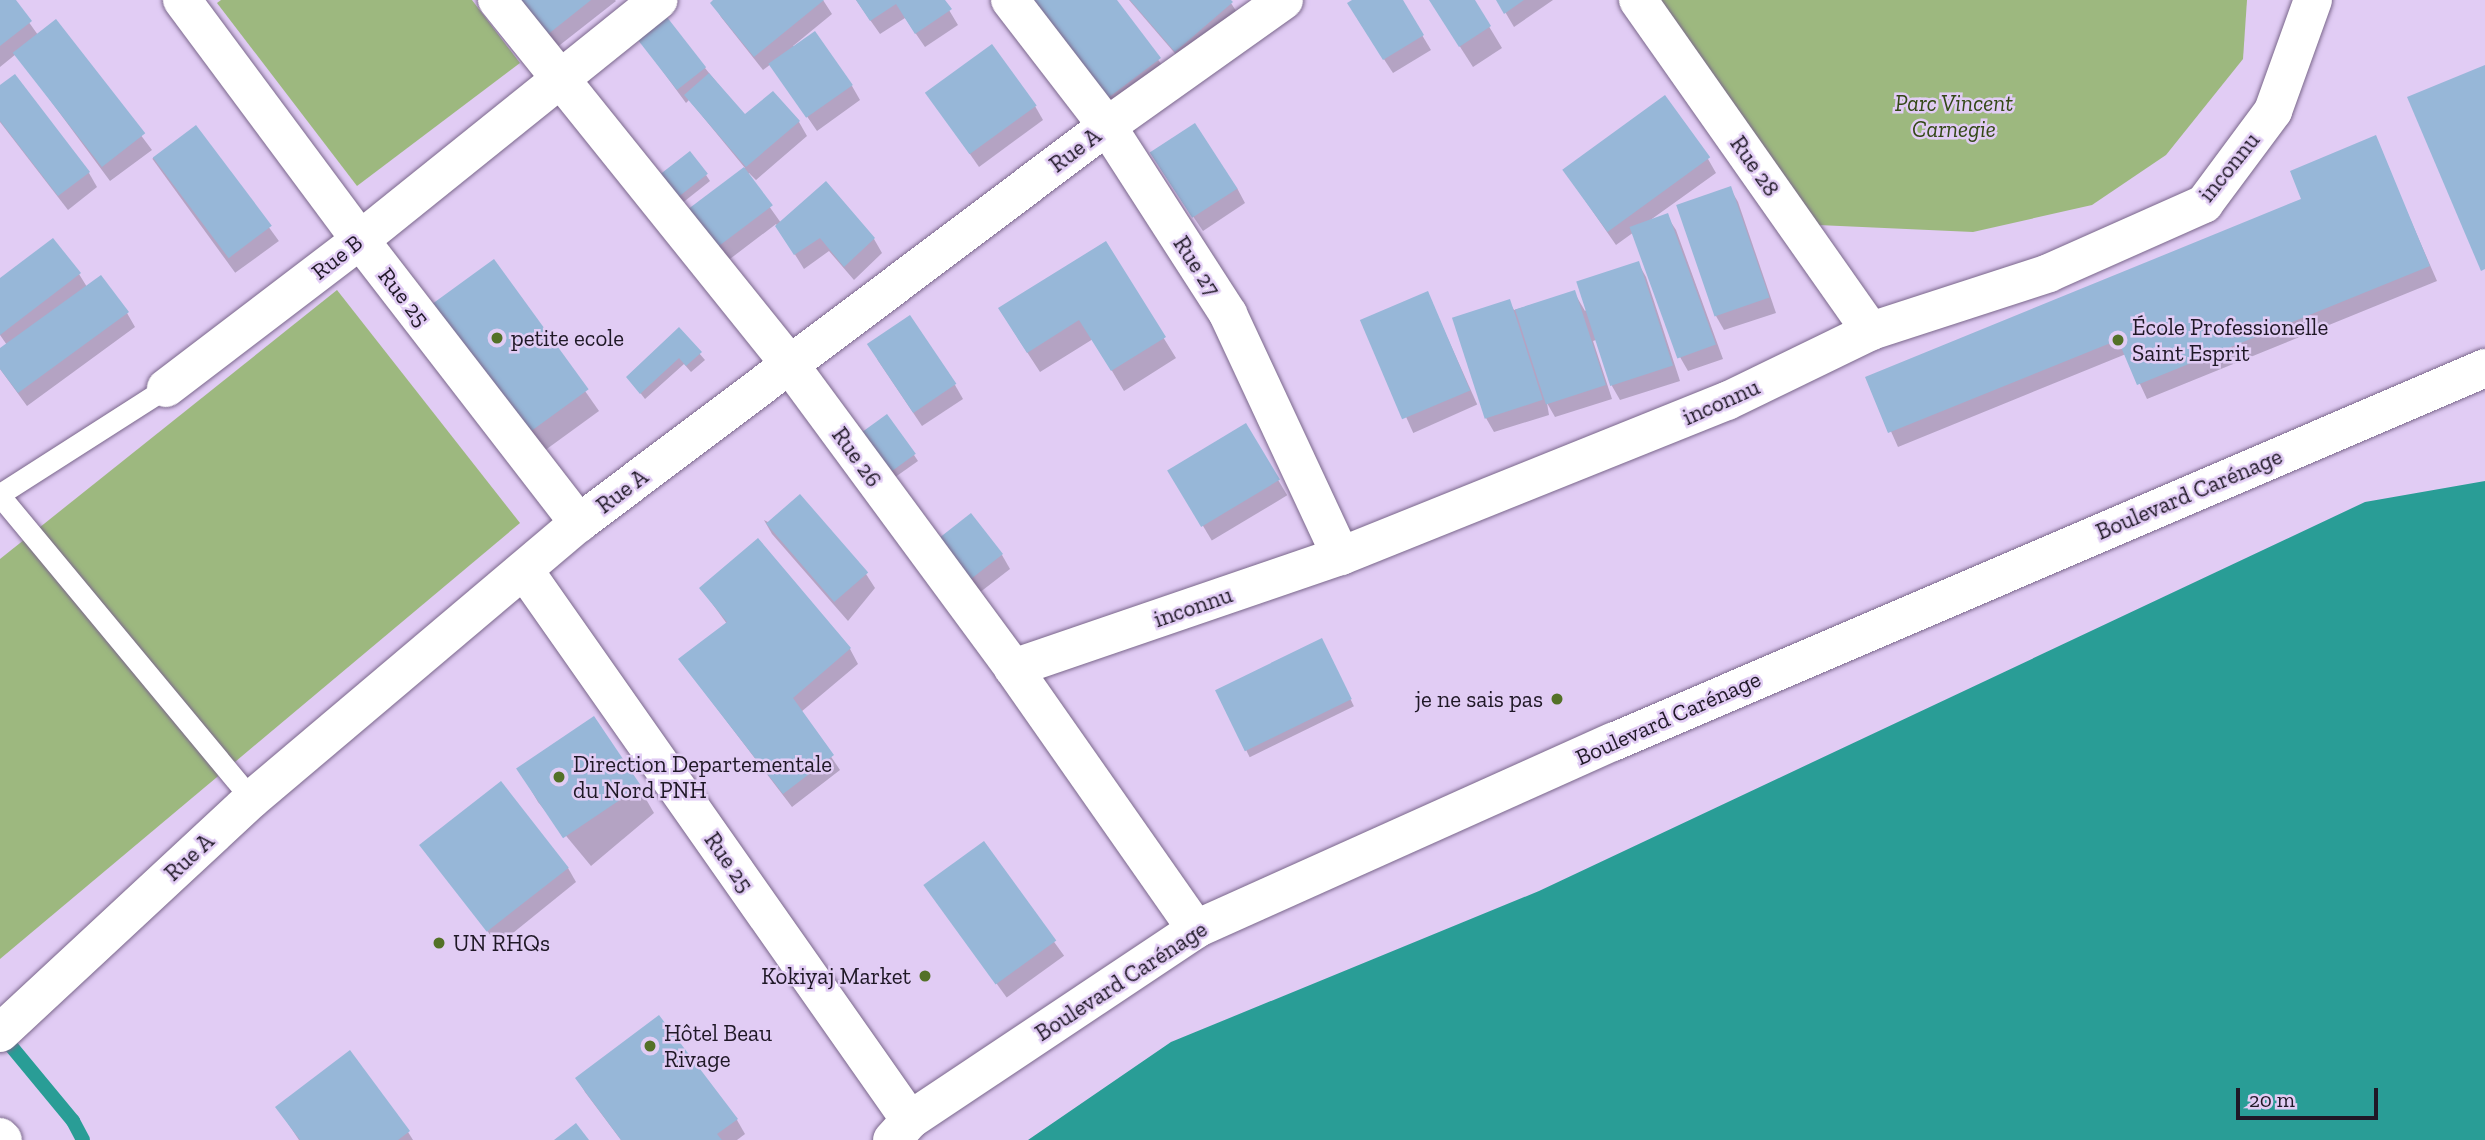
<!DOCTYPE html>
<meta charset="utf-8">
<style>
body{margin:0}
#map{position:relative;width:2485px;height:1140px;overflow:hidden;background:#e1ccf4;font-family:"Zilla Slab",serif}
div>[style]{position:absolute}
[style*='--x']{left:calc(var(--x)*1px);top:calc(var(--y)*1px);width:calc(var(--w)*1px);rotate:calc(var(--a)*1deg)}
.green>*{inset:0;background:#9db87f}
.water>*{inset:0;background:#299d96}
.shadow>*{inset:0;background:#0003;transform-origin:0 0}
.stream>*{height:14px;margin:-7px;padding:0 7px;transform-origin:7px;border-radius:7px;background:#299d96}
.building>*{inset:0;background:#97b7d8;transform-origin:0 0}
.roads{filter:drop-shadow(0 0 2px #7a678b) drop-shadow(0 0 2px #7a678b)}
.lane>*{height:21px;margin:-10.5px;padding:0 10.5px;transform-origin:10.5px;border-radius:10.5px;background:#fff}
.street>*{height:38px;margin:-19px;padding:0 19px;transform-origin:19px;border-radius:19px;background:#fff}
.secondary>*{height:38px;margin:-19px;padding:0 19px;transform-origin:19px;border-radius:19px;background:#fff}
.dots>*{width:19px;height:19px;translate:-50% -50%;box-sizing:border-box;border:4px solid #e1ccf4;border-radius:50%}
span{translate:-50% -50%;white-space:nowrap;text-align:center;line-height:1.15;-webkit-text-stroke:5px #e1ccf4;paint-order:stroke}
.park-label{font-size:23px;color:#334816;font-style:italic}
.street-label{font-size:23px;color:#1f1826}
.poi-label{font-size:23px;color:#1f1826}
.left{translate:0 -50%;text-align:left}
.right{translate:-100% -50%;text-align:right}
.scale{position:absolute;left:2236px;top:1088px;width:142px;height:32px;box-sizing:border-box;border:4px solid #1f1826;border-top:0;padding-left:9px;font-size:21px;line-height:24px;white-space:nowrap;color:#1f1826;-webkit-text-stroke:5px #e1ccf4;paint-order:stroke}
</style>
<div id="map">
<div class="green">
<div style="clip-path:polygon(221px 0,472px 0,520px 63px,357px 186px,217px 3px)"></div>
<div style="clip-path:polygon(1660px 0,2247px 0,2243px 59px,2166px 155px,2092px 205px,1973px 232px,1818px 225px)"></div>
<div style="clip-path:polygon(337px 290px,520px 523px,0 959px,0 559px)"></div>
</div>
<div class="water">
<div style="clip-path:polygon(2485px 481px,2485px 1140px,1028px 1140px,1171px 1042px,1539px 891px,2365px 502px)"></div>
</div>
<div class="shadow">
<div style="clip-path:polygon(0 0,13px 0,38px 35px,55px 21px,152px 150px,110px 181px,16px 54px,0 67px)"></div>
<div style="clip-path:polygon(511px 0,615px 0,616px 1px,551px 52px)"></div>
<div style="clip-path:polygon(716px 0,823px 0,832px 14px,793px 46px,852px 86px,860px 100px,817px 131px,771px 64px,763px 70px,721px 17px,713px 3px)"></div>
<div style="clip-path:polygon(856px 0,943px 0,958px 25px,925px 47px,905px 18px,880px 34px)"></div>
<div style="clip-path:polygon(1022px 0,1115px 0,1172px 79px,1113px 124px)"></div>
<div style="clip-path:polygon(1129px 0,1229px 0,1240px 17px,1185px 65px)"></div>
<div style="clip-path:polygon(1355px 0,1401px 0,1431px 50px,1393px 73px,1357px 18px)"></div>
<div style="clip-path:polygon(1430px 0,1473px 0,1502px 48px,1473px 67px)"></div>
<div style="clip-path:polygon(1498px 0,1553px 0,1514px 27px)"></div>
<div style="clip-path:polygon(636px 35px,705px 68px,745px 117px,799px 122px,807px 136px,756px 180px,749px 173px,747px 175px,781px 223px,874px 239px,882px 253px,854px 280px,829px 251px,804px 269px,776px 224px,722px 265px,686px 214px,745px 168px,689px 100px,686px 103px)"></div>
<div style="clip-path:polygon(0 88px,89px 173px,97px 187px,68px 210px,0 122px)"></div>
<div style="clip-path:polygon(928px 94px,1035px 106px,1043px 120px,979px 167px)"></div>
<div style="left:196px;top:127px;width:141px;height:54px;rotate:54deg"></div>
<div style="clip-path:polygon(2375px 138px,2437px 281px,2147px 399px,2126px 354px,1898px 447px,1867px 378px,2304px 200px)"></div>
<div style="clip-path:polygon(1708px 159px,1716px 173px,1649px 221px,1667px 216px,1676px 230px,1723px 359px,1688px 371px,1680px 357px,1634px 232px,1616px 245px,1564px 170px)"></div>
<div style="clip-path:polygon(1160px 168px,1237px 188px,1245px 203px,1203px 231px)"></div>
<div style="clip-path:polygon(706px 175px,710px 181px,676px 208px,660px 187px)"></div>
<div style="clip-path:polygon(1730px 188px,1738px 202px,1776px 313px,1724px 330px,1716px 316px)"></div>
<div style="clip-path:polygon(1105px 243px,1176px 358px,1124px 391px,1093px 339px,1040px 372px,1012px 329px)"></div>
<div style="clip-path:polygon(494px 261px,599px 411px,533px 459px)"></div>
<div style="clip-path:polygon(1638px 263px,1646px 277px,1680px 381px,1620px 400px,1612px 386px,1596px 340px,1593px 341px,1612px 399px,1555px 417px,1547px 403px,1549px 415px,1494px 432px,1486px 418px,1509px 301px,1514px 310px,1574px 292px,1585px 311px)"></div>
<div style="clip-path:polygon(79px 274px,87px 287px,127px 313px,135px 327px,27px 406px,0 369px,0 350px,7px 345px,0 335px,0 280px)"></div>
<div style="left:1428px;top:294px;width:121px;height:70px;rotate:66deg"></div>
<div style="clip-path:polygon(679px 330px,705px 360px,691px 372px,684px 364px,645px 399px,628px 377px)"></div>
<div style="clip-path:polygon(877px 359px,955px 385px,963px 399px,922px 426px)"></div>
<div style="left:1245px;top:425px;width:82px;height:88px;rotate:59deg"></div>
<div style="clip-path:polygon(852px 441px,914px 455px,918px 461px,884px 485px)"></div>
<div style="clip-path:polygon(764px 520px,866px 574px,875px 588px,848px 621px,772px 534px)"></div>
<div style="clip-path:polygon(758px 541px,850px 649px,858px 664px,801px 712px,840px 770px,792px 807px,680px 660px,727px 624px,701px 588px)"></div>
<div style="clip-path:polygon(1002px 555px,1010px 569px,970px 600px,940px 561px)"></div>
<div style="left:1325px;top:647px;width:66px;height:116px;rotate:64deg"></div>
<div style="clip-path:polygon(523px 776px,639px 787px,654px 813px,591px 866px,538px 802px)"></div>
<div style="left:983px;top:844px;width:138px;height:71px;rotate:54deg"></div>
<div style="clip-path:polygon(422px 846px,568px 868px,576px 882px,498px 945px)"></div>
<div style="clip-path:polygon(659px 1017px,737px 1120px,745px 1134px,737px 1140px,621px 1140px,585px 1092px,577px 1078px)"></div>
<div style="clip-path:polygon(277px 1107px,408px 1132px,413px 1140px,299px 1140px)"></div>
</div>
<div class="stream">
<div style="--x:1;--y:1034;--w:113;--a:50.4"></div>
<div style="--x:73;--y:1121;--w:21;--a:62"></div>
</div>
<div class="building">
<div style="clip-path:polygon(0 0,16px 0,32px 21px,0 46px)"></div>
<div style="clip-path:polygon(512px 0,591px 0,542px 39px)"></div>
<div style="clip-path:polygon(713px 0,824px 0,754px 57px,710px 3px)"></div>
<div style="clip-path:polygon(856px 0,945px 0,952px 9px,915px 34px,896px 4px,870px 21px)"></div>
<div style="clip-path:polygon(1020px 0,1117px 0,1161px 58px,1100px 104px)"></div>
<div style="clip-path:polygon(1130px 0,1231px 0,1233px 2px,1175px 52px)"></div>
<div style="clip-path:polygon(1352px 0,1403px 0,1424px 35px,1383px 60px,1347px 3px)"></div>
<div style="clip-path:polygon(1429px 0,1475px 0,1491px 26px,1459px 47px)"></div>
<div style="clip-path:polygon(1496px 0,1524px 0,1504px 14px)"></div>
<div style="left:663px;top:12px;width:70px;height:37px;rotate:52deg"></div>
<div style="left:56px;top:19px;width:145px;height:55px;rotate:52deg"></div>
<div style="left:815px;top:31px;width:66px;height:57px;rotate:55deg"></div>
<div style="left:992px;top:44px;width:76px;height:83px;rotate:54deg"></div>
<div style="clip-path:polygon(2485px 65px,2485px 269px,2481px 271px,2407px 97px)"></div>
<div style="clip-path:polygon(709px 73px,745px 114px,773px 91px,800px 121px,746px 167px,684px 95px)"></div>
<div style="clip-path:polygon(15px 74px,90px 172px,58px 196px,0 121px,0 85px)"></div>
<div style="left:1665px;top:95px;width:77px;height:127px;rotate:54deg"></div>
<div style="left:1195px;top:123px;width:78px;height:54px;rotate:57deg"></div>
<div style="left:196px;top:125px;width:126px;height:54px;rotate:53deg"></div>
<div style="clip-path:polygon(2376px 135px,2430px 266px,2137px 385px,2118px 340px,1888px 433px,1865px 377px,2301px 199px,2290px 171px)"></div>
<div style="left:690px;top:151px;width:29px;height:46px;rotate:52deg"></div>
<div style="left:744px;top:167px;width:48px;height:76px;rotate:53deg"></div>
<div style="clip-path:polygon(826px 181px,875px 238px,844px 267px,820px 238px,794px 255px,775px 226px)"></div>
<div style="left:1731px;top:186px;width:118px;height:58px;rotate:71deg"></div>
<div style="left:1668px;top:213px;width:140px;height:41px;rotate:70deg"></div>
<div style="clip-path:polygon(53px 238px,81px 273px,0 335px,0 278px)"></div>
<div style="clip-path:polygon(1106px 241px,1166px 337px,1111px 371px,1079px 320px,1027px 353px,998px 308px)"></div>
<div style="left:494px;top:259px;width:161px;height:85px;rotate:54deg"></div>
<div style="left:1639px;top:261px;width:110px;height:66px;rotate:72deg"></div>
<div style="clip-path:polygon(101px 275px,129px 312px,18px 393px,0 369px,0 348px)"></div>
<div style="left:1575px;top:290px;width:100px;height:63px;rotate:72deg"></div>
<div style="left:1428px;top:291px;width:108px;height:74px;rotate:67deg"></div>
<div style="left:1510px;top:299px;width:106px;height:61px;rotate:72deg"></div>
<div style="left:910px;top:315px;width:83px;height:52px;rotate:56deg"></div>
<div style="clip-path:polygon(679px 327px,702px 352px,686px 366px,679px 358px,640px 394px,626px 377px)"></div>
<div style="left:887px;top:414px;width:49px;height:46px;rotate:54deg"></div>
<div style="left:1246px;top:423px;width:66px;height:92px;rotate:59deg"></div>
<div style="left:800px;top:494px;width:104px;height:45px;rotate:49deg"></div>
<div style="left:971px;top:513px;width:52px;height:53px;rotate:52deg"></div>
<div style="clip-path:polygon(758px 538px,851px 648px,793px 698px,834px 755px,783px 794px,678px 659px,727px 622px,699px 588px)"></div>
<div style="left:1322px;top:638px;width:68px;height:119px;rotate:64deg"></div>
<div style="left:594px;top:716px;width:84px;height:94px;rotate:56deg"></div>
<div style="left:501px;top:781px;width:110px;height:104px;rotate:52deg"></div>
<div style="left:984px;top:841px;width:123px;height:75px;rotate:54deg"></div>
<div style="clip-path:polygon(659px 1015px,738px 1119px,717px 1134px,722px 1140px,621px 1140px,575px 1078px)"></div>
<div style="clip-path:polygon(350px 1050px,410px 1131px,398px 1140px,300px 1140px,275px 1107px)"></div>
<div style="clip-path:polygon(576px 1123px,589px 1140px,554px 1140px)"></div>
</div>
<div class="roads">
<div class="lane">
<div style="--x:0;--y:494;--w:197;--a:-32.6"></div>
<div style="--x:0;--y:496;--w:394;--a:50.3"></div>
</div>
<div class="street">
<div style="--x:182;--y:0;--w:299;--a:53.4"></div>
<div style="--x:360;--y:240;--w:358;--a:52.3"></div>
<div style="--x:497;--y:0;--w:468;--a:51.2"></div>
<div style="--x:790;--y:365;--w:376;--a:53.6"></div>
<div style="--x:1013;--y:668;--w:319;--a:55"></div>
<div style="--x:1010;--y:0;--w:159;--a:52.4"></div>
<div style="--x:1107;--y:126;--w:224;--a:57.2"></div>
<div style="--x:1228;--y:314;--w:267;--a:65"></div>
<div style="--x:1638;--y:0;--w:405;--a:54.9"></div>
<div style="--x:166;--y:388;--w:244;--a:-37.3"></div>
<div style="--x:360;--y:240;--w:383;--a:-38.8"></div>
<div style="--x:524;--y:570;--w:672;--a:54.94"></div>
<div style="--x:1013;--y:668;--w:347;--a:-18.9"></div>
<div style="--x:1341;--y:556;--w:416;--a:-21.9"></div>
<div style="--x:1727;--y:401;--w:160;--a:-25.9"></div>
<div style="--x:1871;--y:331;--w:187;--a:-18"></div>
<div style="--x:2049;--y:273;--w:170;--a:-24"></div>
<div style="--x:2204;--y:204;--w:116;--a:-53.4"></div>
<div style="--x:2273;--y:111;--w:118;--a:-70.2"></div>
<div style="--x:0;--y:1137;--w:4;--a:45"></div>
</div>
<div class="secondary">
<div style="--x:0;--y:1033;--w:344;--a:-42.9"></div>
<div style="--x:252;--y:799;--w:428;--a:-40.2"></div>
<div style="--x:579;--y:523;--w:661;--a:-36.94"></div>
<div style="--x:1107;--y:126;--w:217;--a:-35.4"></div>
<div style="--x:892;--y:1140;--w:27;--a:-48"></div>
<div style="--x:910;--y:1120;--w:344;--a:-33.7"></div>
<div style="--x:1196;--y:929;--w:457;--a:-24.2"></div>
<div style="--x:1613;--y:742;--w:949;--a:-23.21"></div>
</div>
</div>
<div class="dots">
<div style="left:497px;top:338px;background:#537127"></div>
<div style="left:2118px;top:340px;background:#537127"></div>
<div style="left:1557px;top:699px;background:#537127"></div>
<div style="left:559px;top:777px;background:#537127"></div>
<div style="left:439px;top:943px;background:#537127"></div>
<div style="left:925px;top:976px;background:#537127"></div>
<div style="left:650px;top:1046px;background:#537127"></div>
</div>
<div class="park-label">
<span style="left:1954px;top:116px">Parc Vincent<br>Carnegie</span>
</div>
<div class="street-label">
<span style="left:1075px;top:150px;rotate:-37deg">Rue A</span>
<span style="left:1755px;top:166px;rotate:55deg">Rue 28</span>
<span style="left:2229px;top:167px;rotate:-51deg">inconnu</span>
<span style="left:337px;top:257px;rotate:-38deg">Rue B</span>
<span style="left:1197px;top:266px;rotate:57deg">Rue 27</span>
<span style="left:404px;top:297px;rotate:52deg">Rue 25</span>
<span style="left:1721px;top:402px;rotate:-24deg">inconnu</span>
<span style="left:857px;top:457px;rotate:54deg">Rue 26</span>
<span style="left:622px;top:491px;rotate:-37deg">Rue A</span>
<span style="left:2189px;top:494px;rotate:-23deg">Boulevard Carénage</span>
<span style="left:1193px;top:607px;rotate:-19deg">inconnu</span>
<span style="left:1668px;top:718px;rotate:-24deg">Boulevard Carénage</span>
<span style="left:189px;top:857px;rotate:-43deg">Rue A</span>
<span style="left:729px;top:862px;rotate:55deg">Rue 25</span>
<span style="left:1121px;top:981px;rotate:-33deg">Boulevard Carénage</span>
</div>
<div class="poi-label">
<span class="left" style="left:2132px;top:340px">École Professionelle<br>Saint Esprit</span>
<span class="left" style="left:511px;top:338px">petite ecole</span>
<span class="right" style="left:1543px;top:699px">je ne sais pas</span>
<span class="left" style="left:573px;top:777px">Direction Departementale<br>du Nord PNH</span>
<span class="left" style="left:453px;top:943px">UN RHQs</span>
<span class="right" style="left:911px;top:976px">Kokiyaj Market</span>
<span class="left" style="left:664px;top:1046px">Hôtel Beau<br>Rivage</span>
</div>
<div class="scale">20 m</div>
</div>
